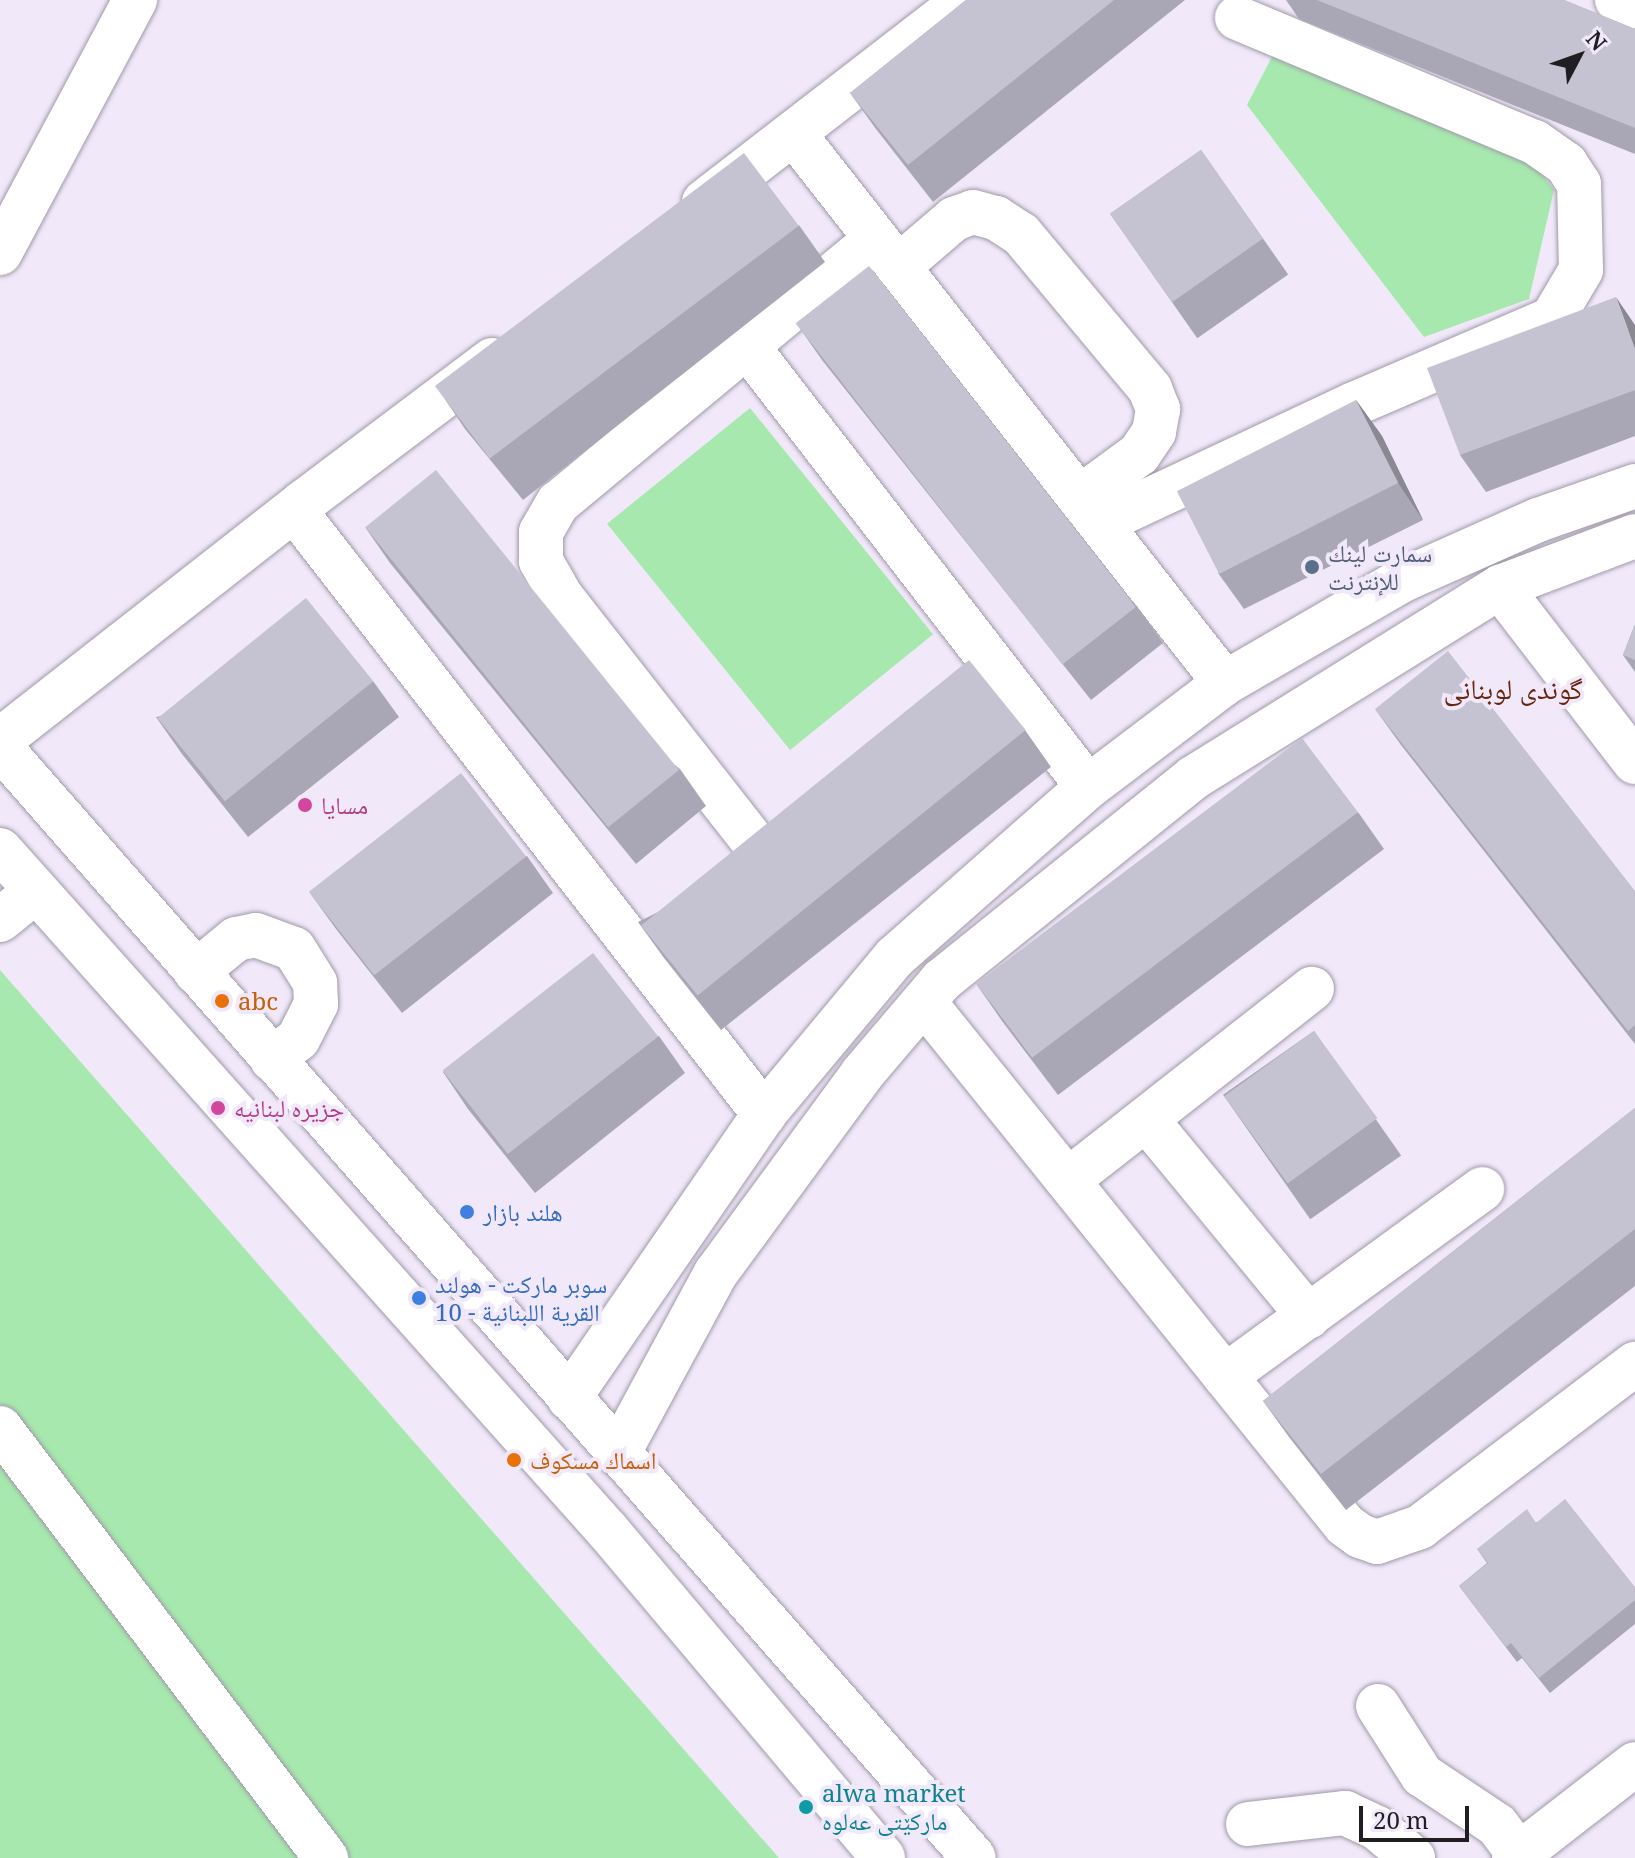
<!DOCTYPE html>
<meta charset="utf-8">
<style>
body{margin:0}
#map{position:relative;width:1635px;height:1858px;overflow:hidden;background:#f1e9fa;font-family:"Noto Serif","Noto Naskh Arabic",serif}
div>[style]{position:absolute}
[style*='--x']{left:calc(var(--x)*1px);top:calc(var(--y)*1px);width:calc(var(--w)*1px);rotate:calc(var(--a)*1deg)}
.green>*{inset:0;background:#a7e8ae;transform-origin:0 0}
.roads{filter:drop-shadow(0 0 2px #a099a8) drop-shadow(0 0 2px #a099a8)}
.minor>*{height:44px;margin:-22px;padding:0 22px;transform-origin:22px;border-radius:22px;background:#fff}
.wall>*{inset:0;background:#a9a7b5;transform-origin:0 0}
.shaded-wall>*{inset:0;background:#8a8893}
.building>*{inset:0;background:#c5c2d2;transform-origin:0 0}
.dots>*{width:22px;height:22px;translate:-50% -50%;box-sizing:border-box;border:4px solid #f1e9fa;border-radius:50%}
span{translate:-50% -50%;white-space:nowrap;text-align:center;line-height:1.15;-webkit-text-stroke:8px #f1e9fa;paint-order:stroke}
.service-label{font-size:24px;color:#4e5e75}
.left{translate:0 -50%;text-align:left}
.hotel-label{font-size:24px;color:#b23c85}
.food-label{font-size:24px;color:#c56008}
.shop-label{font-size:24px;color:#366cbe}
.culture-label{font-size:24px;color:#0d838f}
.quarter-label{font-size:28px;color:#67260f}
.north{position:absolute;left:1539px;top:16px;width:80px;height:80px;-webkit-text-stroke:6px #f1e9fa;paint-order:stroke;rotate:49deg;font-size:22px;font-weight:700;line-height:32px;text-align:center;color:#201d23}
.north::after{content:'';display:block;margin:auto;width:28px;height:36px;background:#201d23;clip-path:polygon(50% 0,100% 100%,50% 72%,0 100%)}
.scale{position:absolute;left:1359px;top:1806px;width:110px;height:36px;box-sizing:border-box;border:4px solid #201d23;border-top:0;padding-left:10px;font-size:24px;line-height:28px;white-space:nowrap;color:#201d23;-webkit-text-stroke:6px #f1e9fa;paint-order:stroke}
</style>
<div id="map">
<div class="green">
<div style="clip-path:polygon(1275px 51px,1530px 158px,1554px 190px,1529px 299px,1424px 337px,1247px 105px)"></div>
<div style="left:750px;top:408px;width:291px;height:184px;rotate:51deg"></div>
<div style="clip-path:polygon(0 970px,779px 1858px,0 1858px)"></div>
</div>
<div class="roads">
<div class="minor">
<div style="--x:1617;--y:0;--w:19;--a:21"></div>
<div style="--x:794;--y:134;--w:698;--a:51.87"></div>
<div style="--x:704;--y:202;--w:330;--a:-37.7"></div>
<div style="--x:0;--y:253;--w:287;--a:-61.9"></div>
<div style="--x:898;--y:267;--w:74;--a:-40.6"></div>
<div style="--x:954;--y:219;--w:20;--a:-20"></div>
<div style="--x:973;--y:212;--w:24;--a:15"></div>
<div style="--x:996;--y:218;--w:30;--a:33"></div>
<div style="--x:1021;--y:234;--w:202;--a:50.2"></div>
<div style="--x:1150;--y:389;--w:22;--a:68"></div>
<div style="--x:1158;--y:409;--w:23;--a:100"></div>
<div style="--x:1154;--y:432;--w:27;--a:124"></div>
<div style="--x:1139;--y:454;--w:74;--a:143.7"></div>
<div style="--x:747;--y:346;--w:557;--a:52.29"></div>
<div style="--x:492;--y:360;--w:239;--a:143"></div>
<div style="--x:301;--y:504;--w:12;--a:99"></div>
<div style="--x:299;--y:516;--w:758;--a:52.13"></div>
<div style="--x:1100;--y:523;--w:278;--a:-25.1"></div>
<div style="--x:1352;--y:405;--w:218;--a:-23.3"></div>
<div style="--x:1552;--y:319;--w:57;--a:-59.4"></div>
<div style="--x:1581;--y:270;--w:86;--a:-91.3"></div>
<div style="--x:1579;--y:184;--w:24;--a:-123"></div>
<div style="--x:1566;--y:164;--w:39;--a:-145"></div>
<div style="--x:1534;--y:142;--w:322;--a:-157.3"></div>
<div style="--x:1500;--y:587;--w:221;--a:52.4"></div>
<div style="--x:0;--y:740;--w:382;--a:-38.1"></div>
<div style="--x:0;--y:747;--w:1477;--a:48.76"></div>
<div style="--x:752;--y:840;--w:308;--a:-128.1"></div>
<div style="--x:562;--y:598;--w:43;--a:-119.6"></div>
<div style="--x:541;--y:561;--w:29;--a:-90"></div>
<div style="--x:541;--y:532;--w:34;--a:-60"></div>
<div style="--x:558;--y:503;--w:413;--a:-39.7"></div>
<div style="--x:0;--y:850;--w:913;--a:48.24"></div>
<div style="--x:608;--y:1531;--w:427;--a:49.9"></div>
<div style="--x:0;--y:920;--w:46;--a:-38.9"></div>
<div style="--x:196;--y:972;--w:52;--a:-39.5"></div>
<div style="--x:236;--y:939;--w:20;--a:-11"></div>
<div style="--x:256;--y:935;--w:40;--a:20.2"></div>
<div style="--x:294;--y:949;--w:40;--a:58"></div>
<div style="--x:315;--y:983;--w:21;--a:87"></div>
<div style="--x:316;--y:1004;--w:39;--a:117"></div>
<div style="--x:298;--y:1039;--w:33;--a:142"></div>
<div style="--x:924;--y:1002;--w:671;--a:51.17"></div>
<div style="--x:1345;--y:1525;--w:19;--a:36"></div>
<div style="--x:1360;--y:1536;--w:18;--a:19"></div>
<div style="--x:1377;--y:1542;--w:46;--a:-19.2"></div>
<div style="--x:1420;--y:1527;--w:270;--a:-37.2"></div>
<div style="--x:1146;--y:1119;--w:256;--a:50.5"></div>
<div style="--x:1068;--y:1180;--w:310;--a:-38.1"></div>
<div style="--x:1225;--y:1376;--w:318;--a:-36"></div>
<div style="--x:569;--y:1398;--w:345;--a:-55.5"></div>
<div style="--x:764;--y:1114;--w:204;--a:-50.2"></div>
<div style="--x:895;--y:957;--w:257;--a:-41.4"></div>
<div style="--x:1088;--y:787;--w:172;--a:-37.2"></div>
<div style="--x:1225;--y:683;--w:206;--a:-30.1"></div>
<div style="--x:1403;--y:580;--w:148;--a:-24"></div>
<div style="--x:1538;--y:520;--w:103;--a:-19.3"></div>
<div style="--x:0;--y:1428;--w:540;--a:52.83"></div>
<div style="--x:618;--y:1454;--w:206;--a:-61.6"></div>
<div style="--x:716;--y:1273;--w:247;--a:-53.7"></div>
<div style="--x:862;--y:1074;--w:123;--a:-49.6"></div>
<div style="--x:942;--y:980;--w:322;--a:-38.8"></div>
<div style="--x:1193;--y:778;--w:362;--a:-31.9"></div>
<div style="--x:1500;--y:587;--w:144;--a:-20.7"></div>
<div style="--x:1378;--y:1706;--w:82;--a:57.5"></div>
<div style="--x:1422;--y:1775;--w:90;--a:33.7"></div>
<div style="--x:1497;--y:1825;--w:36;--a:53"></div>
<div style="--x:1248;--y:1824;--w:98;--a:-6.5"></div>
<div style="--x:1345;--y:1813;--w:35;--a:25"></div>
<div style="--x:1377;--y:1828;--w:47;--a:39.8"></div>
<div style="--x:1514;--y:1858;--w:153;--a:-37.8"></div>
</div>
</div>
<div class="wall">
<div style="clip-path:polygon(966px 0,1185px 0,933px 202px,876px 129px,850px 93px)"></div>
<div style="clip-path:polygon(1286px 0,1564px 0,1635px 29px,1635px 154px,1299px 19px)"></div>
<div style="left:1201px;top:150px;width:152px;height:111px;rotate:55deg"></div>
<div style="clip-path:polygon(799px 225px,825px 262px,523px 500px,465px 429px,440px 392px)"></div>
<div style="clip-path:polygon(796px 323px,1137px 606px,1163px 643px,1091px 700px,822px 360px)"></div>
<div style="clip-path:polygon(1635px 325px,1635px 436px,1486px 492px,1460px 455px)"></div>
<div style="clip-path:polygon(1356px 400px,1382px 436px,1423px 520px,1244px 609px,1218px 573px)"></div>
<div style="clip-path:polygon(365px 527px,680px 769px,706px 806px,636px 864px,390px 563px)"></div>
<div style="clip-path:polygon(1635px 624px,1635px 672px,1623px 655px)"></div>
<div style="clip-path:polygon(373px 681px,399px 717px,248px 837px,182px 754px,156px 717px)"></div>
<div style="clip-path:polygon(1375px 709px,1635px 891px,1635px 1044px,1401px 745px)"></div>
<div style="clip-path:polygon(1025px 730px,1051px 767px,721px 1030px,664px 958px,638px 922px)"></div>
<div style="clip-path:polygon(1358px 812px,1384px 849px,1058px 1095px,1002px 1021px,977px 985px)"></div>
<div style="clip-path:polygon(527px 856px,553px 893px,402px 1013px,336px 929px,310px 893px)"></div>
<div style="left:1314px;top:1031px;width:152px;height:111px;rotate:55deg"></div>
<div style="clip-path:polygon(659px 1036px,685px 1073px,535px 1193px,468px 1109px,443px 1072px)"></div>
<div style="clip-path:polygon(1635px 1108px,1635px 1286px,1346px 1510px,1289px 1437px,1263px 1401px)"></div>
<div style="clip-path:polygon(1536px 1522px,1635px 1587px,1635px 1624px,1550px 1693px,1522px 1658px,1517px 1662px,1459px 1586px,1487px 1563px,1477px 1549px)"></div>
</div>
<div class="shaded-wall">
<div style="clip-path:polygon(1616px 297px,1635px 325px,1635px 349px)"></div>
<div style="clip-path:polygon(1356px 400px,1382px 436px,1423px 520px,1398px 483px)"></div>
</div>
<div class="building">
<div style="clip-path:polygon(966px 0,1114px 0,908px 165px,850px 93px)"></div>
<div style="clip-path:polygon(1317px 0,1564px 0,1635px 29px,1635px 128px)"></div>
<div style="left:1201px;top:150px;width:108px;height:111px;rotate:55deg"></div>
<div style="left:744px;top:153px;width:91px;height:387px;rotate:53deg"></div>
<div style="left:869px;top:266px;width:433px;height:93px;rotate:52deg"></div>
<div style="clip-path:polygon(1616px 297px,1635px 349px,1635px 390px,1460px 455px,1427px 368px)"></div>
<div style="left:1356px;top:400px;width:93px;height:201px;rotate:63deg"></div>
<div style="left:436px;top:470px;width:386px;height:91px;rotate:51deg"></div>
<div style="left:306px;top:598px;width:107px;height:191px;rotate:51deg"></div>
<div style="clip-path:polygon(1635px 624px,1635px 660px,1623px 655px)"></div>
<div style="clip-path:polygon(1448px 651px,1635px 891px,1635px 1025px,1628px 1031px,1375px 709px)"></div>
<div style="left:969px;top:660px;width:90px;height:422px;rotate:51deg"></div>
<div style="left:1302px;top:738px;width:93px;height:408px;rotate:53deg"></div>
<div style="left:461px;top:773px;width:106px;height:193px;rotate:52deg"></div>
<div style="left:593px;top:953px;width:106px;height:191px;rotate:52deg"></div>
<div style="left:1314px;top:1031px;width:108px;height:111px;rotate:54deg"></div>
<div style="clip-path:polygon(1635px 1108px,1635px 1229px,1321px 1474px,1263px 1401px)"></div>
<div style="clip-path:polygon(1565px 1499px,1635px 1587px,1635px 1600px,1539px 1678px,1511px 1643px,1506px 1647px,1459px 1586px,1488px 1563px,1477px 1549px,1527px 1509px,1536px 1523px)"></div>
</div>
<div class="dots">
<div style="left:1312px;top:567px;background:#5c6f8a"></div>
<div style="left:305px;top:805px;background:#d1479c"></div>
<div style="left:222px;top:1001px;background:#e8710a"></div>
<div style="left:218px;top:1108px;background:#d1479c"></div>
<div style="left:467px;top:1212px;background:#3f7fe0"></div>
<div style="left:419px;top:1298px;background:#3f7fe0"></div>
<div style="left:514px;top:1460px;background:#e8710a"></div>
<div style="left:806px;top:1807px;background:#0f9aa8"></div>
</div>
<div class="service-label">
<span class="left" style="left:1328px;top:567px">سمارت لينك<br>للإنترنت</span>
</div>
<div class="hotel-label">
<span class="left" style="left:321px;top:805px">مسايا</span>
<span class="left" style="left:234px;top:1108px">جزيره لبنانيه</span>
</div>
<div class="food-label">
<span class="left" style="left:238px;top:1001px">abc</span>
<span class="left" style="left:530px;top:1460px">اسماك مسكوف</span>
</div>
<div class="shop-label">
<span class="left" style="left:483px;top:1212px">هلند بازار</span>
<span class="left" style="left:435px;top:1298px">سوبر ماركت - هولند<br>10 - القرية اللبنانية</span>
</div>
<div class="culture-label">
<span class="left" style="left:822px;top:1807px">alwa market<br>مارکێتی عەلوە</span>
</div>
<div class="quarter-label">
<span style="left:1513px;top:688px">گوندی لوبنانی</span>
</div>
<div class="north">N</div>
<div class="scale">20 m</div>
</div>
